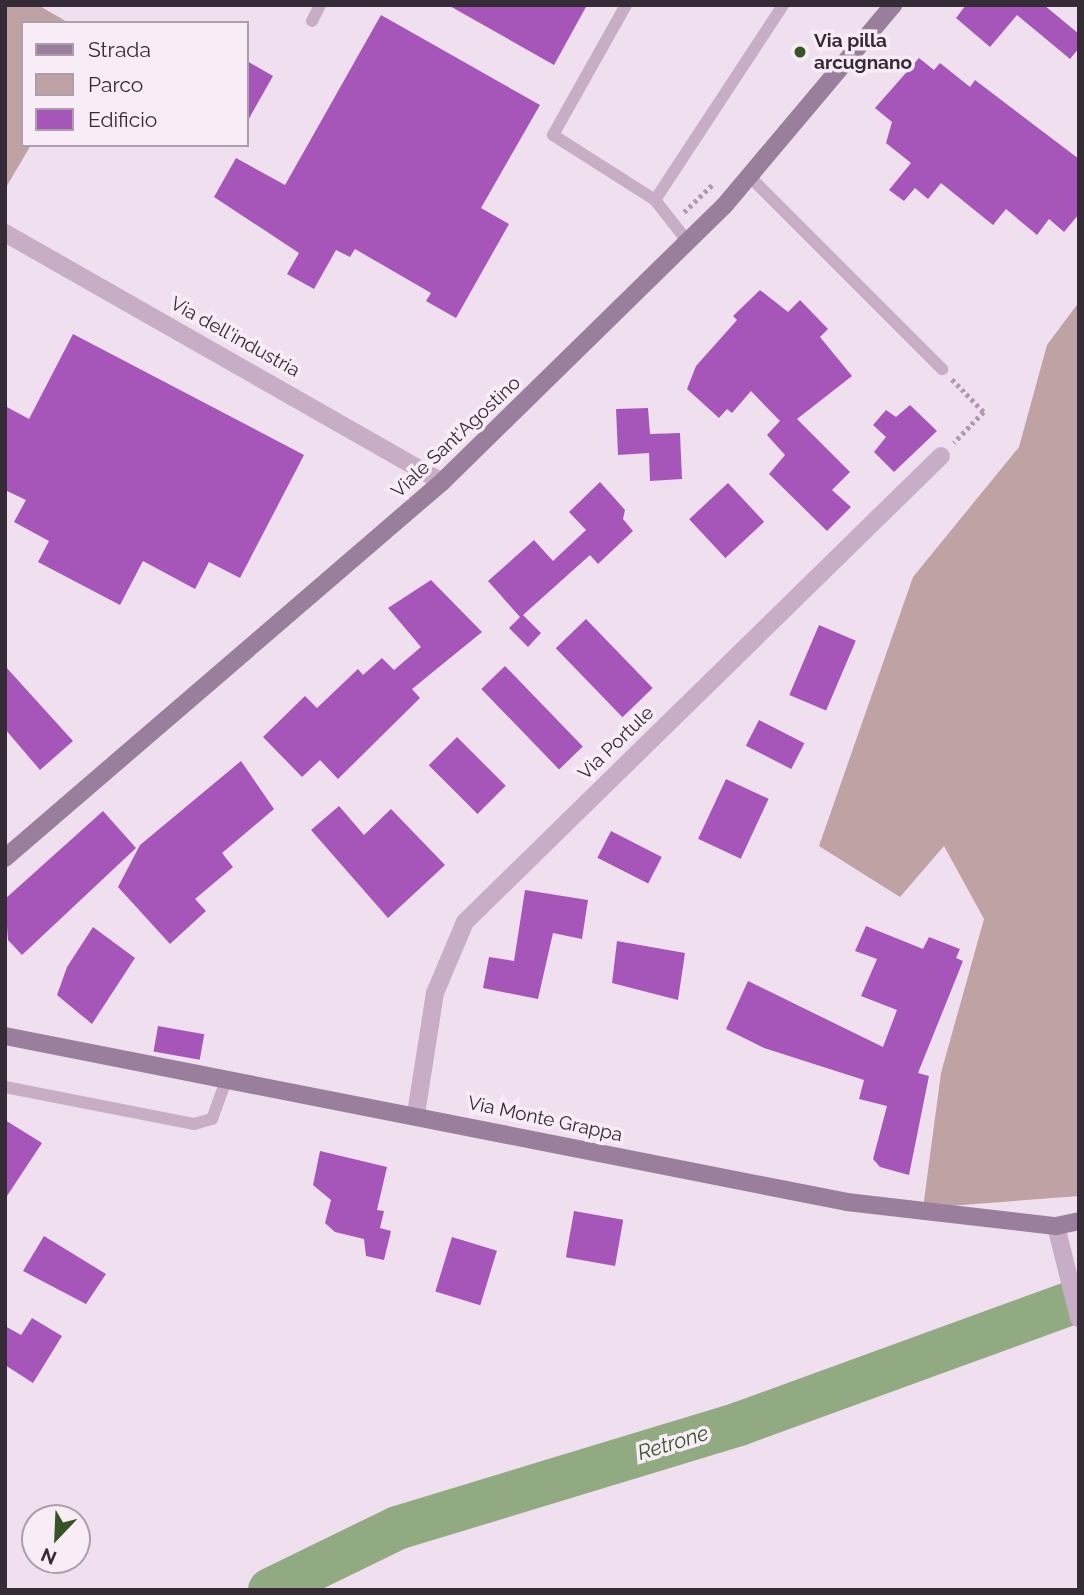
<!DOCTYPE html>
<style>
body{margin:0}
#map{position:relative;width:1084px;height:1595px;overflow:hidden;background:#f0e0ef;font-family:Raleway,sans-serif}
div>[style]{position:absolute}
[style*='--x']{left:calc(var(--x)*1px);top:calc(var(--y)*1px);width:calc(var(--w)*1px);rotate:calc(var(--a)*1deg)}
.green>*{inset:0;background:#bea2a4}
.river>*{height:44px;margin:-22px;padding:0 22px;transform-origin:22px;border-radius:22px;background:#92aa82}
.building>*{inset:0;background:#a656b8;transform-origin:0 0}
.path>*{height:4.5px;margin-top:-2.25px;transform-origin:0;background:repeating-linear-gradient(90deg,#b398b3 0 3.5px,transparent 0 7px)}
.lane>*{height:12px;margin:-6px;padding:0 6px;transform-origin:6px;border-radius:6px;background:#c8adc7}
.street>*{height:18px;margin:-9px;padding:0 9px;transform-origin:9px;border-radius:9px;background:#c8adc7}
.secondary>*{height:18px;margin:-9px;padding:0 9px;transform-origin:9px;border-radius:9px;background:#997f9b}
.dots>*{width:19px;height:19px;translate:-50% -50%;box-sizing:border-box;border:4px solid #f8ecf7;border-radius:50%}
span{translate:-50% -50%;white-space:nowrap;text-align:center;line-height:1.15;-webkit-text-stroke:7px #f8ecf7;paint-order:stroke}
.poi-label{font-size:19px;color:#352b37;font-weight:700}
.left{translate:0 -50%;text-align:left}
.street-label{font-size:19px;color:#352b37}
.water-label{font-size:21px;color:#365425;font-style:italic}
.frame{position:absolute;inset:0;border:7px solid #352b37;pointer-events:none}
.legend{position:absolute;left:21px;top:21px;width:228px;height:126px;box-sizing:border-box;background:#f8ecf7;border:2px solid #aa9faa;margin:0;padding:9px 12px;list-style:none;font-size:21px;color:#352b37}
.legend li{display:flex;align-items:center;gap:14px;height:35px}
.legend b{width:35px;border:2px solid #aa9faa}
.north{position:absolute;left:21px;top:1504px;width:70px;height:70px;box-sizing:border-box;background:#f8ecf7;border:2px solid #aa9faa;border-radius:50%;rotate:203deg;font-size:19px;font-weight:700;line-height:28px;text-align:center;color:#352b37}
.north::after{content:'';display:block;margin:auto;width:24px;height:32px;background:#365425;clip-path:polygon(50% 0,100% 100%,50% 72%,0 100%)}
</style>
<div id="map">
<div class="green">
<div style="clip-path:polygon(5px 5px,38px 5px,69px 23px,23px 23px,23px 145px,31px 145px,5px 189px)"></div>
<div style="clip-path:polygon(1079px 302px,1079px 1196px,923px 1208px,941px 1073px,984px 919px,944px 846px,900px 897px,819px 846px,913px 577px,1019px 447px,1047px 345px)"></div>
</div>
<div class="river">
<div style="--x:270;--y:1590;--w:141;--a:-26"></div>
<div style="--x:397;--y:1528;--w:357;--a:-16.9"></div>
<div style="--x:739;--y:1424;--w:362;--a:-20"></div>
</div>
<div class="building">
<div style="clip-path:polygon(448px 5px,587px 5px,554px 65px)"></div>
<div style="clip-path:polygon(966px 5px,1044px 5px,1079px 34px,1079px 48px,1070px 59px,1017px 15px,990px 47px,956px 18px)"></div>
<div style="clip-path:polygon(381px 15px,540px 105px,481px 208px,509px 224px,456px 318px,426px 301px,431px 293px,355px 249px,350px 257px,336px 250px,314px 289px,287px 274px,299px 253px,214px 197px,236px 158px,285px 185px)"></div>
<div style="clip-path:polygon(919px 58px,934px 70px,940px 63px,970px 87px,975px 80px,1079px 159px,1079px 214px,1064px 232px,1049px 219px,1037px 235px,1006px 209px,993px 225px,941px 183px,928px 199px,915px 188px,904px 201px,889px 190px,911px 163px,886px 143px,892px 122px,875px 108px)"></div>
<div style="clip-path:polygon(247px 61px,273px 76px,247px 122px)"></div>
<div style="clip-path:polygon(760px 290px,788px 312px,800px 300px,828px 329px,820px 337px,852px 376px,797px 419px,850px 472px,832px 490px,851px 507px,827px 531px,769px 474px,785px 455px,767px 435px,780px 421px,751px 391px,732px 413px,727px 409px,719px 418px,687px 389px,696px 366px,737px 320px,733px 316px)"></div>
<div style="clip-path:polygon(73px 334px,304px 455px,240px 578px,209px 562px,195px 589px,143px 561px,120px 605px,38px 562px,49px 541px,14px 522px,26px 500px,5px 490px,5px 406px,29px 419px)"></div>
<div style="clip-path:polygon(910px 405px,937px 431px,894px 472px,874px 452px,886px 437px,873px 425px,886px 410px,896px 417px)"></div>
<div style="clip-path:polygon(648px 408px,650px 434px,680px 433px,682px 479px,650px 481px,649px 453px,618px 455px,616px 409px)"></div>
<div style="clip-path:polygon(600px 482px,625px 510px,623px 519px,633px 531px,598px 564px,590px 555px,523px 615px,541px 633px,528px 647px,509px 628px,520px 617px,488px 581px,534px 540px,553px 561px,586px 530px,569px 512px)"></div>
<div style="left:728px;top:483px;width:53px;height:53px;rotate:47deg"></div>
<div style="clip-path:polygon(431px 580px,482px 632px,412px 689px,420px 698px,338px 779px,320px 760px,302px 777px,263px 737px,305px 696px,317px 708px,358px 669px,363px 675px,382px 658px,394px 670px,421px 647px,388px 608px)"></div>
<div style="left:586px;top:619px;width:96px;height:42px;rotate:46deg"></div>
<div style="left:819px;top:625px;width:40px;height:76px;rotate:23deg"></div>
<div style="clip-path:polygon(5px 666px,73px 741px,40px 770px,5px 729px)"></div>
<div style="left:505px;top:666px;width:112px;height:33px;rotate:46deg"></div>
<div style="left:759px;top:720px;width:51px;height:29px;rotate:27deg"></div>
<div style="left:457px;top:737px;width:69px;height:40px;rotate:45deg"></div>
<div style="clip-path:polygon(241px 761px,274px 809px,222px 853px,233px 867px,195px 899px,206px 911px,170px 944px,118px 887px,140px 845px)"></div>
<div style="left:726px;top:779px;width:47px;height:66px;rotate:25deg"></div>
<div style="clip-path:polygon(339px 806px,364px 835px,391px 809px,445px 865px,388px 918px,311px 830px)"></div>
<div style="clip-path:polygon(103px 811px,136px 848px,22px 955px,8px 940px,5px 899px)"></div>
<div style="left:611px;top:831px;width:57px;height:30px;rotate:27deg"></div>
<div style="clip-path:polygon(525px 890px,588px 900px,582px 939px,553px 933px,538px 999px,483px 988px,489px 957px,514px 961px)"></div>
<div style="clip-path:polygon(866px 926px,923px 949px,929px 937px,960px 949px,956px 958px,963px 961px,918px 1073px,929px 1076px,909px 1175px,880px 1167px,873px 1159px,887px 1106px,859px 1099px,864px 1080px,764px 1048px,726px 1029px,748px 981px,883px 1047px,897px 1010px,861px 996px,877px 959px,855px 951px)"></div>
<div style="clip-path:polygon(93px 927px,135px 958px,92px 1024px,57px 995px,67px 967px)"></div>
<div style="clip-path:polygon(617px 941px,685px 953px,678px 1000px,612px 983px)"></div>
<div style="left:158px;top:1026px;width:47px;height:26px;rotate:10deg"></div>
<div style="clip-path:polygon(5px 1120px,42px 1143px,5px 1199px)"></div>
<div style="clip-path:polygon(320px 1151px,387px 1167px,377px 1210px,384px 1211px,380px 1228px,391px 1231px,384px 1260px,366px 1256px,364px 1239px,335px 1232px,325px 1223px,331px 1200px,313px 1185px)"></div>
<div style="left:574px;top:1211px;width:50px;height:47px;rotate:10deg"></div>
<div style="clip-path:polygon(44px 1236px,106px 1274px,86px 1304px,23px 1271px)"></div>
<div style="left:452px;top:1237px;width:47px;height:57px;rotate:17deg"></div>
<div style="clip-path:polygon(32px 1318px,62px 1336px,33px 1383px,5px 1365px,5px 1326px,21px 1335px)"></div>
</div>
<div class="path">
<div style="--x:684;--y:212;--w:40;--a:-44"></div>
<div style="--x:952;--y:379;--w:46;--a:45.9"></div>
<div style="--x:984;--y:412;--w:43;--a:134.1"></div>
</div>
<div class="lane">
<div style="--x:626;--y:5;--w:149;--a:119.3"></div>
<div style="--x:553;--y:135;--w:121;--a:32.5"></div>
<div style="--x:312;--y:21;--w:18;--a:-63"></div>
<div style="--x:750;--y:177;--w:272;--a:45"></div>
<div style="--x:688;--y:242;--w:53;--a:-128.2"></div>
<div style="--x:655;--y:200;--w:233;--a:-56.7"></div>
<div style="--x:5;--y:1087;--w:193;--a:11.1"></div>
<div style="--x:194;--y:1124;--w:19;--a:-16"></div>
<div style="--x:212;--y:1119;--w:44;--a:-69.9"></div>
</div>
<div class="street">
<div style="--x:5;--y:233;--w:503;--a:29.67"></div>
<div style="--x:416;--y:1114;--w:122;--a:-81.1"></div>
<div style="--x:435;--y:993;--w:77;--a:-67.1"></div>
<div style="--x:465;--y:922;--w:666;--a:-44.39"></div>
<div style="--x:1056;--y:1226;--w:95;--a:76"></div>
</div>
<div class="secondary">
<div style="--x:5;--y:858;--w:576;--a:-40.71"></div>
<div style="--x:442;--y:482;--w:395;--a:-44.4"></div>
<div style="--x:724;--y:206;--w:263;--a:-49.9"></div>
<div style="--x:5;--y:1036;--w:858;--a:11.15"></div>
<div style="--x:847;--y:1202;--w:210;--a:6.6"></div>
<div style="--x:1056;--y:1226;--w:24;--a:-12"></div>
</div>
<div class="dots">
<div style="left:800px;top:52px;background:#365425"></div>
</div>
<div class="poi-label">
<span class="left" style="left:814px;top:52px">Via pilla<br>arcugnano</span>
</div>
<div class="street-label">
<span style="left:235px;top:337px;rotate:29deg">Via dell'industria</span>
<span style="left:456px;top:437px;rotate:-43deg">Viale Sant'Agostino</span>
<span style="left:616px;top:743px;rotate:-44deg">Via Portule</span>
<span style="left:545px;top:1119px;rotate:12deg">Via Monte Grappa</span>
</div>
<div class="water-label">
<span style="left:673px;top:1443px;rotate:-17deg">Retrone</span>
</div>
<div class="frame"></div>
<ul class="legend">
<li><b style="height:9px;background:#997f9b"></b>Strada</li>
<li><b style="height:19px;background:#bea2a4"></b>Parco</li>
<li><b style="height:19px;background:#a656b8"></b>Edificio</li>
</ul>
<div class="north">N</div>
</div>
